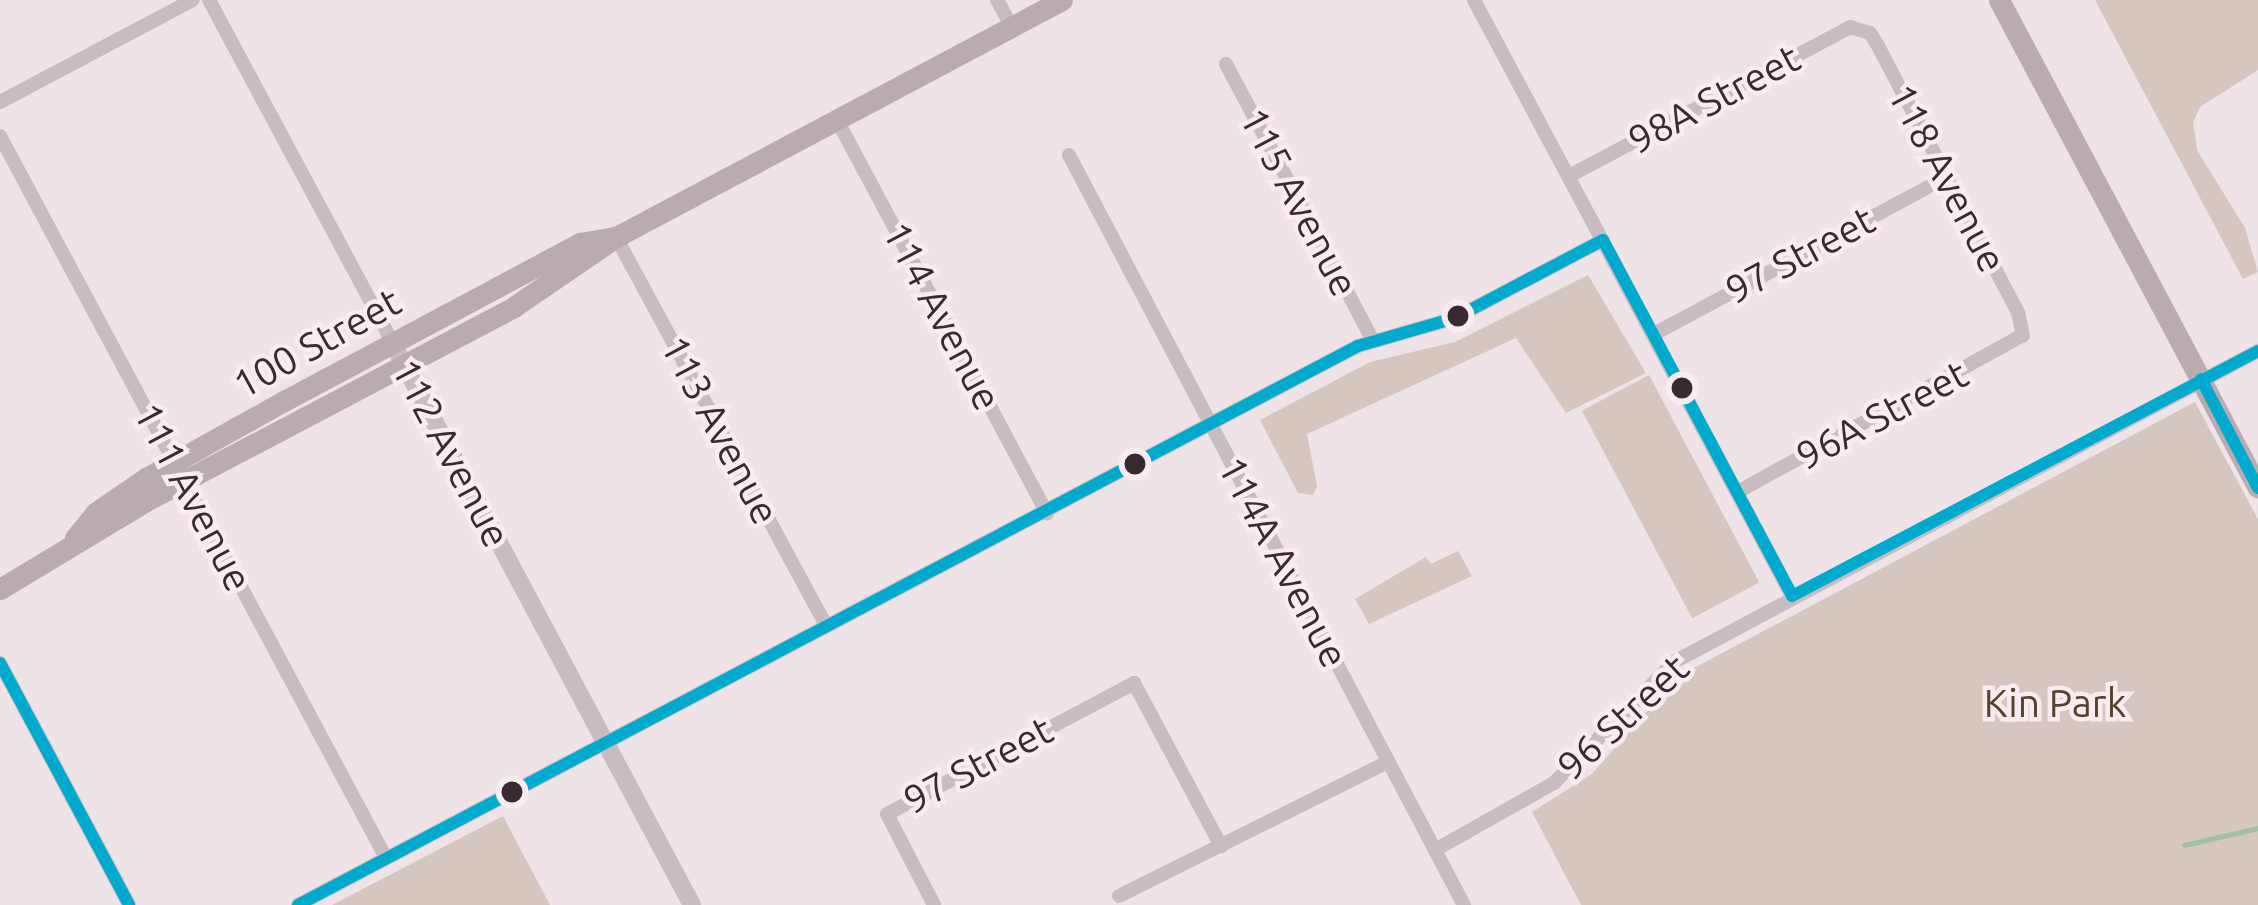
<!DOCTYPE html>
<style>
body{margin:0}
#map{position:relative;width:2258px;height:905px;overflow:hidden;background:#eee3e6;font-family:Ubuntu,sans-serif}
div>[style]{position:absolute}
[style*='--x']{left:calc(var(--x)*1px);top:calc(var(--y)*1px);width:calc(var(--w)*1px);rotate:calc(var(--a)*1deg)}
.green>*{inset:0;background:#d5c7bf;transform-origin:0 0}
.stream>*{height:4.5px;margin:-2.25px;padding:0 2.25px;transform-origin:2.25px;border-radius:2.25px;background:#a0bfa4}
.minor>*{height:14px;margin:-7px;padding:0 7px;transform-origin:7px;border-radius:7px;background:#c7bcc0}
.tertiary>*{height:18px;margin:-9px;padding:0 9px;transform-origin:9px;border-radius:9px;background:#c7bcc0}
.secondary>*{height:21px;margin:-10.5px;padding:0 10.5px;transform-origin:10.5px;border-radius:10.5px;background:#b8acb0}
.bus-1>*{height:12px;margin:-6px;padding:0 6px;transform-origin:6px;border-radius:6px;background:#00a9ce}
.dots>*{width:33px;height:33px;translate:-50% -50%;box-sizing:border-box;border:6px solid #faebf0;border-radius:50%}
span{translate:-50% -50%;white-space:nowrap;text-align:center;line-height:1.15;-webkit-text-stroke:9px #faebf0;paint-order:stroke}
.street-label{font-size:39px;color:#382a31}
.park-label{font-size:39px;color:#56432e}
</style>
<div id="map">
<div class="green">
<div style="clip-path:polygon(2095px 0,2258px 0,2258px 70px,2200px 107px,2193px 122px,2197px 150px,2245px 228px,2258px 272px,2243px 279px)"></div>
<div style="clip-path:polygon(1588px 275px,1646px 373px,1566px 413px,1516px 338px,1307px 434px,1317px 486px,1313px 495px,1298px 493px,1260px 420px,1370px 362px,1455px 342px)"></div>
<div style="left:1649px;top:375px;width:235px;height:76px;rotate:62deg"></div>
<div style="clip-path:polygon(2195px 402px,2258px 519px,2258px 905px,1581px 905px,1532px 812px,1592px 774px,1677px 677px)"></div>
<div style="clip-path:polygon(1458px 551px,1472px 576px,1369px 624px,1355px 599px,1426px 557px,1431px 564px)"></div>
<div style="clip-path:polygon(503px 816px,550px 905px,332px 905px)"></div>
</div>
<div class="stream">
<div style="--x:2184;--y:845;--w:76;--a:-12.9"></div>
</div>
<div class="minor">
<div style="--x:209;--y:0;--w:388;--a:61.8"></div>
<div style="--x:997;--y:0;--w:31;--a:61"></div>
<div style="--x:1474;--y:0;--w:676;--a:61.92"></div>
<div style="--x:1226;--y:64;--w:313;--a:62"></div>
<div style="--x:0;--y:102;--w:218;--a:-27.9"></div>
<div style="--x:837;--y:120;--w:446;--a:61.9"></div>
<div style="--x:0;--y:136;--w:819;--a:61.87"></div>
<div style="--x:1069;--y:155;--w:848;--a:62.23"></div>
<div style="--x:1569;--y:176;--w:318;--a:-27.9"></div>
<div style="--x:1850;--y:27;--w:21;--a:17"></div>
<div style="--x:1870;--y:33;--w:13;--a:58"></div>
<div style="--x:1877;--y:44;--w:303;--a:62.3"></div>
<div style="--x:2018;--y:312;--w:24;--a:78"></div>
<div style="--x:2023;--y:335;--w:326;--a:151.2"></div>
<div style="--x:616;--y:237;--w:440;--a:61.6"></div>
<div style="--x:1654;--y:334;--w:332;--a:-28.2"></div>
<div style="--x:0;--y:663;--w:274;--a:61.9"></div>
<div style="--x:1435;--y:850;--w:137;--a:-29.4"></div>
<div style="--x:1554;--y:783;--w:170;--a:-45.2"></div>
<div style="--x:1674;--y:662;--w:662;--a:-28.04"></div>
<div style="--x:1119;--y:896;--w:301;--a:-26.5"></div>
<div style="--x:298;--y:905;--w:1198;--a:-27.81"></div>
<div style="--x:1358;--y:346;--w:101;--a:-16.1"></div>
<div style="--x:1455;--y:318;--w:167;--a:-27.8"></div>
<div style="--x:934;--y:905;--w:102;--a:-117.3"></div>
<div style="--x:887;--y:814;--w:280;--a:-27.9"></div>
<div style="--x:1134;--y:683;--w:185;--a:61.9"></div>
</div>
<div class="tertiary">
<div style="--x:392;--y:342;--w:638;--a:61.95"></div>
</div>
<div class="secondary">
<div style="--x:1999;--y:0;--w:552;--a:62.04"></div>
<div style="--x:75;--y:538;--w:32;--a:-51"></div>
<div style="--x:95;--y:513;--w:62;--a:-34.5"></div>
<div style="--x:146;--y:478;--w:158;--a:-29.2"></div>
<div style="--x:284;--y:401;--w:336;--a:-28.1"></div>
<div style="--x:580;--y:243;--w:36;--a:-10"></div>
<div style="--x:0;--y:589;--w:168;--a:-31.1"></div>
<div style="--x:144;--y:502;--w:420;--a:-27.8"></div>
<div style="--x:515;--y:306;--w:122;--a:-34.3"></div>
<div style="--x:616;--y:237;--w:505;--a:-27.99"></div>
</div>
<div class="bus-1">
<div style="--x:2201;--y:379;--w:123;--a:62.4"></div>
<div style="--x:0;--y:663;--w:274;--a:61.9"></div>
<div style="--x:298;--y:905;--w:1198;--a:-27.81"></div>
<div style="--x:1358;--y:346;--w:101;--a:-16.1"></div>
<div style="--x:1455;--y:318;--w:167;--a:-27.8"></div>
<div style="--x:1603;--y:240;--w:403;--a:62"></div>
<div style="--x:1792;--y:596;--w:526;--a:-27.73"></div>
</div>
<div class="dots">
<div style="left:1458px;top:316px;background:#382a31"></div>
<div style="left:1682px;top:388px;background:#382a31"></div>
<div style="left:1135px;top:464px;background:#382a31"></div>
<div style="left:512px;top:792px;background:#382a31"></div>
</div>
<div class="street-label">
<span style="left:1714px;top:99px;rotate:-28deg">98A Street</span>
<span style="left:1947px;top:178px;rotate:62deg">118 Avenue</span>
<span style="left:1299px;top:202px;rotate:62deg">115 Avenue</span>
<span style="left:1800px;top:255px;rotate:-28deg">97 Street</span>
<span style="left:942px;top:316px;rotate:62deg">114 Avenue</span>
<span style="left:317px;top:343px;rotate:-29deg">100 Street</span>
<span style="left:1882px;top:415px;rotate:-28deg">96A Street</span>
<span style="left:720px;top:430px;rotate:62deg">113 Avenue</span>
<span style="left:451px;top:453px;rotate:62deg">112 Avenue</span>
<span style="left:193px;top:497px;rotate:62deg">111 Avenue</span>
<span style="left:1283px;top:562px;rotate:62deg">114A Avenue</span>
<span style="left:1623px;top:717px;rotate:-43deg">96 Street</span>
<span style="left:978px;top:765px;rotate:-28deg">97 Street</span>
</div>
<div class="park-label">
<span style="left:2055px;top:703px">Kin Park</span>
</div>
</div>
